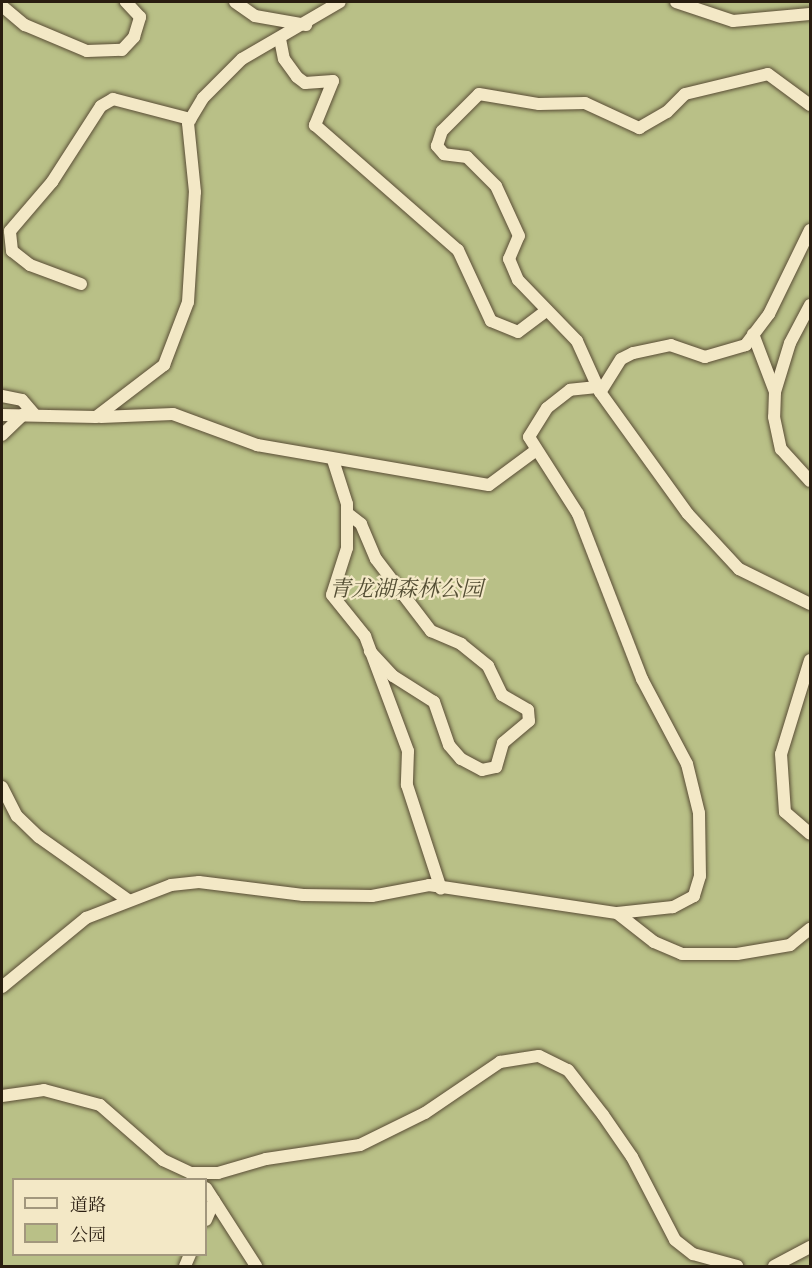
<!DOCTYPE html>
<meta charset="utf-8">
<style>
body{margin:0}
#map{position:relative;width:812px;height:1268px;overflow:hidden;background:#eddca8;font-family:"IM FELL DW Pica","Noto Serif SC",serif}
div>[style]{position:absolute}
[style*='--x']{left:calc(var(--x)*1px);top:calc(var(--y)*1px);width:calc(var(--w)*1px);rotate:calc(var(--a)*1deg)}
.green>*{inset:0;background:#b9c087}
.roads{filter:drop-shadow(0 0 2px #5a4d36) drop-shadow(0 0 2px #5a4d36)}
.minor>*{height:12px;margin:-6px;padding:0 6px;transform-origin:6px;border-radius:6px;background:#f3e8c6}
span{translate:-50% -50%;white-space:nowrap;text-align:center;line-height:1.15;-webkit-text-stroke:4.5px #f3e8c6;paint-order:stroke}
.park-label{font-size:22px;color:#544e34;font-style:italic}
.frame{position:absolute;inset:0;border:3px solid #291d10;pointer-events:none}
.legend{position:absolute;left:12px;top:1178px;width:195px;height:78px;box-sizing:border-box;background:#f3e8c6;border:2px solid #a2977d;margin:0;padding:8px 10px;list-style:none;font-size:18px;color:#291d10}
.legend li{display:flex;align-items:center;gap:12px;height:30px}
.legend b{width:30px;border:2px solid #a2977d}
</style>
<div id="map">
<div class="green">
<div style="clip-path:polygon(evenodd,2px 2px,810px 2px,810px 1266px,2px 1266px,2px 2px,14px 1180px,206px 1180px,206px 1254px,14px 1254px,14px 1180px)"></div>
</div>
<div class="roads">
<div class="minor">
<div style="--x:235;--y:2;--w:24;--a:35"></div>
<div style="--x:255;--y:16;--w:52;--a:10"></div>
<div style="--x:676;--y:2;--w:60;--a:18.4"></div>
<div style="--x:733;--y:21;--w:77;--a:-5.2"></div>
<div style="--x:2;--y:6;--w:30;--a:40"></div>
<div style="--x:25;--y:25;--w:67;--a:22.8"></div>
<div style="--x:87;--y:51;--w:35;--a:-2"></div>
<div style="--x:122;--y:50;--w:18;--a:-47"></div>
<div style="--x:134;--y:37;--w:21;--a:-73"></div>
<div style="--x:140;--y:17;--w:21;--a:-133"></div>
<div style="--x:280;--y:39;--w:20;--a:79"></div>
<div style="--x:284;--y:59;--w:22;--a:54"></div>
<div style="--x:297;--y:77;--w:10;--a:37"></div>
<div style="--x:305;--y:83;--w:28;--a:-4"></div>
<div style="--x:333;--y:81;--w:48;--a:112.2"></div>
<div style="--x:315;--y:125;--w:190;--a:41.2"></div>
<div style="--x:458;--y:250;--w:78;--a:65.1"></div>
<div style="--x:491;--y:321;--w:29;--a:22"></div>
<div style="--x:518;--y:332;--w:36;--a:-37"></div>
<div style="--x:810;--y:230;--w:93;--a:116"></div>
<div style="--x:769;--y:314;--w:39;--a:127"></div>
<div style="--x:746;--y:345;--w:43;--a:163.7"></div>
<div style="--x:705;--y:357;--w:36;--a:-161"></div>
<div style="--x:671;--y:345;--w:39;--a:168"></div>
<div style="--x:633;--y:353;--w:13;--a:153"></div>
<div style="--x:621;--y:359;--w:39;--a:122"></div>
<div style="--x:600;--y:392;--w:150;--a:54.2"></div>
<div style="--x:688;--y:514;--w:75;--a:47.2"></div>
<div style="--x:739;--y:569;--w:79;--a:26.2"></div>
<div style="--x:81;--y:284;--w:54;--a:-159.6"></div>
<div style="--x:30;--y:265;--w:23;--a:-142"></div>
<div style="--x:12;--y:251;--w:20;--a:-96"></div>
<div style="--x:10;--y:231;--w:65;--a:-49.4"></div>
<div style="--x:52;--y:182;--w:90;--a:-57.2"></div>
<div style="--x:101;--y:106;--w:14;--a:-30"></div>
<div style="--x:113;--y:99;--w:80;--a:14.6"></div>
<div style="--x:753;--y:334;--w:62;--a:69.2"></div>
<div style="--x:775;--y:392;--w:25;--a:92"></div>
<div style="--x:774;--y:417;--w:33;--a:78"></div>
<div style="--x:781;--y:449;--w:43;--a:47.8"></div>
<div style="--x:597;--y:387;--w:27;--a:174"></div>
<div style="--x:570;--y:390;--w:29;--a:142"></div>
<div style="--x:547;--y:408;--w:34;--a:122"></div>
<div style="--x:529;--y:437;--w:91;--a:57.5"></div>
<div style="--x:578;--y:514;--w:177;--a:68.8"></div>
<div style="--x:642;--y:679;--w:96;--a:62.1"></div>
<div style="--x:687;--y:764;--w:50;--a:76.2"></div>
<div style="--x:699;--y:813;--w:63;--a:89.1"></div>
<div style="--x:700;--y:876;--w:21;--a:107"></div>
<div style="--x:694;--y:896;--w:24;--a:152"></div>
<div style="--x:673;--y:907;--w:56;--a:173.9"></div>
<div style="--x:600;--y:392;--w:56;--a:-114.3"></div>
<div style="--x:577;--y:341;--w:85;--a:-134"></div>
<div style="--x:518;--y:280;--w:23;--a:-113"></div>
<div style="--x:509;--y:259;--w:25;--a:-67"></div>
<div style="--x:519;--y:236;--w:55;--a:-114.7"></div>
<div style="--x:496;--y:186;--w:41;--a:-135"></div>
<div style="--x:467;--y:157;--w:23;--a:-173"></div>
<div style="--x:444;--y:154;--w:11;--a:-131"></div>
<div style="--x:437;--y:146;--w:16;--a:-72"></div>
<div style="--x:442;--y:131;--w:52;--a:-45"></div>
<div style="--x:479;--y:94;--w:61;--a:9.5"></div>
<div style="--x:539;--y:104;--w:46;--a:-1.2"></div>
<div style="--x:585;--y:103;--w:60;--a:24.8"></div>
<div style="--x:639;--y:128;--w:32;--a:-30"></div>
<div style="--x:667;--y:112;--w:25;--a:-45"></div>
<div style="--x:685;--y:94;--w:85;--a:-13.5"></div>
<div style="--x:768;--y:74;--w:52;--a:36.4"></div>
<div style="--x:775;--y:392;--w:51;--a:-73"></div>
<div style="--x:790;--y:343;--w:43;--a:-62.2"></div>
<div style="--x:2;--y:396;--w:20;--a:11"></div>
<div style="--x:22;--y:400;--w:20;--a:49"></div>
<div style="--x:2;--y:415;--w:94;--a:1.2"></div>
<div style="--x:96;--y:417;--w:86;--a:-37.4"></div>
<div style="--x:164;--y:365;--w:67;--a:-69.1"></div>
<div style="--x:188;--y:302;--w:110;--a:-86.4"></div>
<div style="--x:195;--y:192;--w:69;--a:-95.8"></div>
<div style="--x:188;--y:123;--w:29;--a:-59"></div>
<div style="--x:203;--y:98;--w:55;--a:-45"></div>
<div style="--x:242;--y:59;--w:113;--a:-30.2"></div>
<div style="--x:101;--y:417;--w:72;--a:-2.4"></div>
<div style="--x:173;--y:414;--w:90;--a:20.3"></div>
<div style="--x:257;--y:445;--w:235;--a:9.8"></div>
<div style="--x:489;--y:485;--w:57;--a:-36.5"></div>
<div style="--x:2;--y:435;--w:30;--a:-44"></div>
<div style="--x:333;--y:460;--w:46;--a:72.3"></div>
<div style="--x:347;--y:504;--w:44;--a:90"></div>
<div style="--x:347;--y:548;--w:49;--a:107.7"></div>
<div style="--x:332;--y:595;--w:53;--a:51.2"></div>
<div style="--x:365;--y:636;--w:123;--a:69.5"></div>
<div style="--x:408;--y:751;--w:34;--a:92"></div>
<div style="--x:407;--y:785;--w:109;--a:71.9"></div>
<div style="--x:347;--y:513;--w:18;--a:38"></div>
<div style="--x:361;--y:524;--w:38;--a:67"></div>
<div style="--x:376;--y:559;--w:91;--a:52.6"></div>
<div style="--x:431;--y:631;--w:33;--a:23"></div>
<div style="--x:461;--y:644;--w:35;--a:39"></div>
<div style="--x:488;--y:666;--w:32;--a:64"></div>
<div style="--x:502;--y:695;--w:30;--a:30"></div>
<div style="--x:528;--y:710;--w:11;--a:85"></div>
<div style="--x:529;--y:721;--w:34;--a:140"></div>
<div style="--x:503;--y:743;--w:25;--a:106"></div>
<div style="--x:496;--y:767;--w:14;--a:168"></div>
<div style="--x:482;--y:770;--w:24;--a:-152"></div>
<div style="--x:461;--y:759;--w:18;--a:-131"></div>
<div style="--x:449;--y:745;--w:46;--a:-109.2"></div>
<div style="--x:434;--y:702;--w:49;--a:-147.6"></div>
<div style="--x:393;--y:676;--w:34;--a:-133"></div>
<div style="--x:810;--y:660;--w:98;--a:107.1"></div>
<div style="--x:781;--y:754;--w:58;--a:86.1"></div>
<div style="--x:785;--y:812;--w:33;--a:41"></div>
<div style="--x:2;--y:787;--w:33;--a:63"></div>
<div style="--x:17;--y:816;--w:30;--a:44"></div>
<div style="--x:39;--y:837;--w:109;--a:35.3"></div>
<div style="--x:2;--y:987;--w:109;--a:-39.4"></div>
<div style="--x:86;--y:918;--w:91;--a:-21.2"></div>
<div style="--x:171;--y:885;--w:28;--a:-6"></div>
<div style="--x:199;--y:882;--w:105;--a:7.1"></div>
<div style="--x:303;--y:895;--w:69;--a:0.8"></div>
<div style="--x:372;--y:896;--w:58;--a:-10.9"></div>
<div style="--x:429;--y:885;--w:190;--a:8.5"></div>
<div style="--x:617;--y:913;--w:47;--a:38.1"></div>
<div style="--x:654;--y:942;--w:30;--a:23"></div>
<div style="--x:682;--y:954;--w:55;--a:0"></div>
<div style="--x:737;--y:954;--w:54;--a:-9.6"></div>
<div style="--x:790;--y:945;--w:26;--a:-39"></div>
<div style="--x:2;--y:1096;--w:42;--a:-8.1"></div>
<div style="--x:44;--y:1090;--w:58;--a:15"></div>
<div style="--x:100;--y:1105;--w:84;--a:41.1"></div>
<div style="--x:163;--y:1160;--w:31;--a:25"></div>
<div style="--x:191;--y:1173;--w:27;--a:0"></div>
<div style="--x:218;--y:1173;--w:50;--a:-16.3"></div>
<div style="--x:266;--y:1159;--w:95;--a:-8.5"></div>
<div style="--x:360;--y:1145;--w:72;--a:-26.2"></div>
<div style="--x:425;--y:1113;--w:91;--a:-34.2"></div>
<div style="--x:500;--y:1062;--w:39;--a:-9"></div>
<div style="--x:539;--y:1056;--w:32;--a:26"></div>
<div style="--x:568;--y:1070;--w:57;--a:52.1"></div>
<div style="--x:603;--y:1115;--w:51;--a:55.4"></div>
<div style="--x:632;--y:1157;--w:93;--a:62.6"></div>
<div style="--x:675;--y:1240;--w:23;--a:38"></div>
<div style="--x:693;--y:1254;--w:46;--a:15.3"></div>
<div style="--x:206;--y:1188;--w:93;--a:57.3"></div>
<div style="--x:206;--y:1220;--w:21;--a:-67"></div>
<div style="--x:185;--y:1266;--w:13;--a:-67"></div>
<div style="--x:774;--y:1266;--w:41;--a:-27.8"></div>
</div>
</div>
<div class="park-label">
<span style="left:406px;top:590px">青龙湖森林公园</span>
</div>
<div class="frame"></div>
<ul class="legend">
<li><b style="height:8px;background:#f3e8c6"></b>道路</li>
<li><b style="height:16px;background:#b9c087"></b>公园</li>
</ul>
</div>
